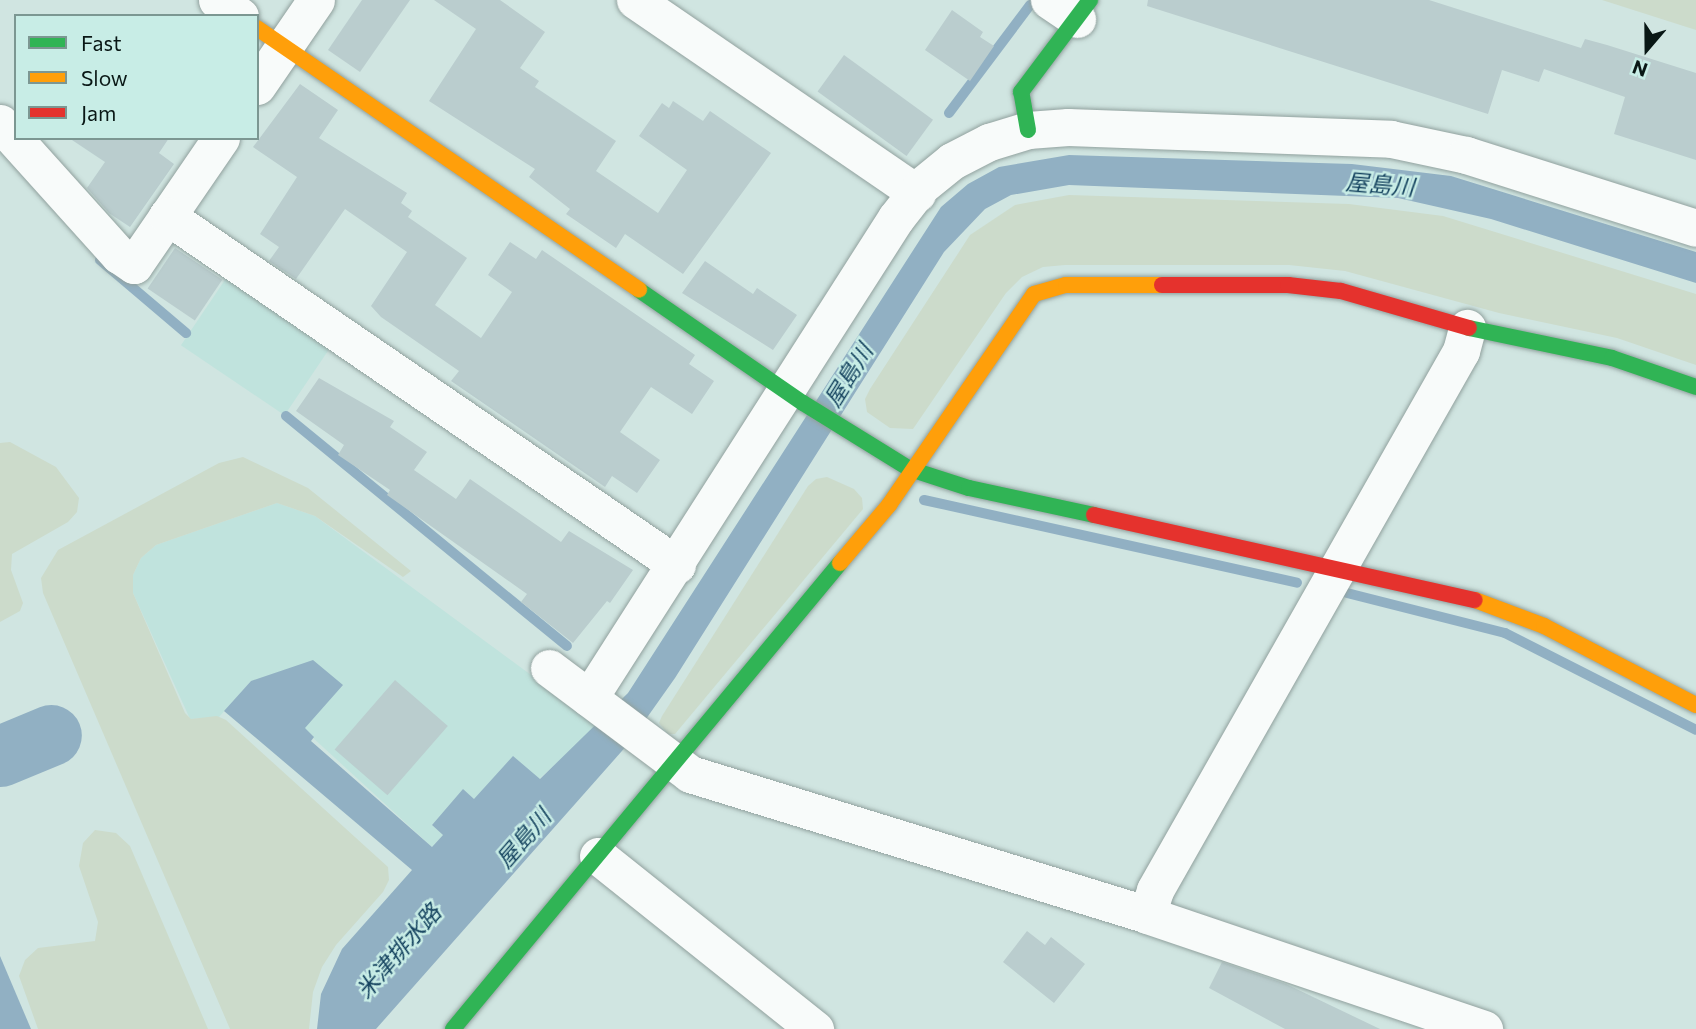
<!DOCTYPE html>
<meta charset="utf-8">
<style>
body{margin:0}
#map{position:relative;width:1696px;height:1029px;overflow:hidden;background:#d0e5e1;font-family:Commissioner,"Noto Sans JP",sans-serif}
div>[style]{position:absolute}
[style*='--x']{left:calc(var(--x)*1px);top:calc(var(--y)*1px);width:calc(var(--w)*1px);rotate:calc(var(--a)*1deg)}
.built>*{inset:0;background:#c0e3dd;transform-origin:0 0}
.green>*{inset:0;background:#ccdbcb}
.water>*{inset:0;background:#91b0c3}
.stream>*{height:10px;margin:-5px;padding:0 5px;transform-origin:5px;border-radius:5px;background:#91b0c3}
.river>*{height:61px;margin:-30.5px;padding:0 30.5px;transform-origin:30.5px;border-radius:30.5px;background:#91b0c3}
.building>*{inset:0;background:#bacdce;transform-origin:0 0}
.roads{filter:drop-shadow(0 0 2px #91a19e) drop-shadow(0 0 2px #91a19e)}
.street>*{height:37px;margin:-18.5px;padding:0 18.5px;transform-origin:18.5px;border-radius:18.5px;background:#f8fbfa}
.fast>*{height:16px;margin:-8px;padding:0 8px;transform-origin:8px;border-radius:8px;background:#30b455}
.slow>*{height:16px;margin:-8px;padding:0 8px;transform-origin:8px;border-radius:8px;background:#ff9f0a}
.jam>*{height:16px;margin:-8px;padding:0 8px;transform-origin:8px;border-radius:8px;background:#e5322d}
span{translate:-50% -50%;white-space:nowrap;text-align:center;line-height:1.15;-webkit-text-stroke:5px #c8ede6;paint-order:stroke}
.water-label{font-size:23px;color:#15435f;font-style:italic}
.legend{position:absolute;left:14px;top:14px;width:245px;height:126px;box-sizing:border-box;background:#c8ede6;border:2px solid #7c9792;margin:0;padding:9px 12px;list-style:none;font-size:21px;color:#091715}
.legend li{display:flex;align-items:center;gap:14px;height:35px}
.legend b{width:35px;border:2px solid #7c9792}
.north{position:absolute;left:1612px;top:14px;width:70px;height:70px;-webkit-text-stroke:5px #c8ede6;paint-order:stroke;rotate:200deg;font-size:19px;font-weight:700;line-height:28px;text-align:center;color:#091715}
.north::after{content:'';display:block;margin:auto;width:24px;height:32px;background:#091715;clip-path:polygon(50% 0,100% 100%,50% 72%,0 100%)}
</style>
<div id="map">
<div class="built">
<div style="left:229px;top:274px;width:125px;height:86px;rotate:34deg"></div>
<div style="clip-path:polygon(277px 503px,315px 516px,599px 725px,539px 779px,474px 799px,463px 790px,432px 825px,443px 835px,432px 847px,251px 681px,219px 717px,190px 719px,133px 593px,133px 575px,141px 558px,156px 545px)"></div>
</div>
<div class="green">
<div style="clip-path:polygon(1602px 0,1696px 0,1696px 30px)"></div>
<div style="clip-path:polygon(1069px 195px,1349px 204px,1443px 216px,1696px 294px,1696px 365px,1617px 338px,1499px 313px,1345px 271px,1289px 265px,1065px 265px,1043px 267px,1022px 277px,1006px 293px,913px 429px,890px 428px,867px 412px,865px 399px,870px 389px,970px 235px,1015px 205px)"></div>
<div style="clip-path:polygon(10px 442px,56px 467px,79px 498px,77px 512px,68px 522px,12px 554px,11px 570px,23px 603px,20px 611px,0 622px,0 443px)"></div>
<div style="clip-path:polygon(243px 457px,308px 488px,411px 571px,403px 577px,315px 516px,277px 503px,156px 545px,141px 558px,133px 575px,133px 593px,185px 713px,191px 719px,217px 716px,226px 720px,388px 867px,389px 880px,383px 892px,336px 945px,322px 967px,313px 992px,309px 1029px,230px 1029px,43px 593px,41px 578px,58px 550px,219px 463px)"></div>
<div style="clip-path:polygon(827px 477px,854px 489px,862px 498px,863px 509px,675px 734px,668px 734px,659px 723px,662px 716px,808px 486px,816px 479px)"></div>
<div style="clip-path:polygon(95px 830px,116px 833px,130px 846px,208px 1029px,38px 1029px,19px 976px,25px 960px,38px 948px,95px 941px,98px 922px,79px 866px,83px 843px)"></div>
</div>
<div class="water">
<div style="clip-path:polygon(1069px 155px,1352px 164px,1451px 176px,1696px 252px,1696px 283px,1491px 219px,1398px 198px,1069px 185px,1011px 195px,985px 209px,944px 252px,675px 678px,629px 743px,376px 1029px,317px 1029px,321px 994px,342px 949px,412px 870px,224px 711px,251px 681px,313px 660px,343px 685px,305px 728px,314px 737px,311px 741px,432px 847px,443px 835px,432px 825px,463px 789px,474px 799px,513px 756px,540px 779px,628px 693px,941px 207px,968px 184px,999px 167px)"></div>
<div style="clip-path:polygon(0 956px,31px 1029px,0 1029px)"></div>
</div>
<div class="stream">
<div style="--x:949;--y:113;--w:135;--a:-53.1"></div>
<div style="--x:100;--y:260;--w:113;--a:40.3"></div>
<div style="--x:286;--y:416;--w:363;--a:39.3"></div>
<div style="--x:924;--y:500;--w:382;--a:12.5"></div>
<div style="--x:1347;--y:593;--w:163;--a:14.2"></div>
<div style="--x:1505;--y:633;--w:214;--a:26.9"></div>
</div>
<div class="river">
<div style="--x:0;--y:756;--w:55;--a:-22.4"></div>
</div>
<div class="building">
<div style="clip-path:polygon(362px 0,410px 0,360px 72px,328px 50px)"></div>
<div style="clip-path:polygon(434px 0,500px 0,545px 32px,520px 68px,539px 81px,535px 87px,616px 141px,596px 171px,658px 213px,687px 170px,639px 136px,662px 103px,669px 108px,673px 101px,703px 121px,710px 111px,771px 153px,683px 274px,625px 234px,616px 248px,566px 214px,570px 209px,529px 177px,535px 169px,429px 101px,476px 29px)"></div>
<div style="clip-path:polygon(1148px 0,1429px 0,1581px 48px,1585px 39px,1607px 45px,1696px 73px,1696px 160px,1614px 134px,1625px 97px,1544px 69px,1539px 82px,1502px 70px,1488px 114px,1147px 6px)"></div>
<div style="clip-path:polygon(952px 10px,983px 32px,980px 37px,994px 46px,970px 81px,925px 50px)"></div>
<div style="left:844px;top:55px;width:110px;height:45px;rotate:36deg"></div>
<div style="clip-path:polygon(300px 84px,338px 110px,319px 138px,407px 193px,401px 203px,412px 211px,408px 217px,467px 258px,435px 305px,481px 338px,512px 292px,488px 275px,510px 242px,536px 259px,542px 250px,695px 355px,689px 364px,714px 381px,692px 414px,651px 387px,620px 432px,660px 460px,637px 493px,612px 476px,605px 487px,451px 381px,459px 371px,381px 317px,371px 306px,407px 252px,345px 209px,296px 279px,269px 261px,279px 247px,260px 234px,297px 177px,253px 147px)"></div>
<div style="clip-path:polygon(69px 138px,169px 138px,159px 153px,174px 164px,130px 227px,109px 213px,87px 188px,105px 162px)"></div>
<div style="left:175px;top:248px;width:57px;height:49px;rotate:34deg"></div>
<div style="clip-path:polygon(705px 261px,753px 294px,757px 288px,797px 315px,773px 350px,682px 293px)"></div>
<div style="clip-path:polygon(319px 378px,394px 421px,390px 427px,427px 452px,414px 470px,456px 499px,470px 479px,561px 542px,569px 531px,633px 570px,610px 603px,607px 601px,573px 643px,521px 602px,527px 594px,387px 495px,390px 490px,338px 455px,344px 445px,296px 411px)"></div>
<div style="left:395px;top:680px;width:70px;height:92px;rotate:41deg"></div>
<div style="clip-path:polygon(1027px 931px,1045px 945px,1051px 937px,1085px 964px,1054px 1003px,1003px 962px)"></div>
<div style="clip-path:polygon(1222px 962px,1286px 984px,1380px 1029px,1285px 1029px,1209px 988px)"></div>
</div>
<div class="roads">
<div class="street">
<div style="--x:217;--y:0;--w:28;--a:35"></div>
<div style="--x:635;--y:0;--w:342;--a:34.4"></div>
<div style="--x:1049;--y:0;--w:34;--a:34"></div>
<div style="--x:257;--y:86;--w:104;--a:-55.5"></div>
<div style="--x:0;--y:123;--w:178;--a:48"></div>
<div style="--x:119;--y:255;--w:18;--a:34"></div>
<div style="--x:134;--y:265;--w:154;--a:-55.6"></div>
<div style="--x:167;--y:216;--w:618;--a:34.38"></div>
<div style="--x:549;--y:668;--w:176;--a:36.9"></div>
<div style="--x:690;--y:774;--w:478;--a:17.1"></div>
<div style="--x:1147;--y:915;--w:356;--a:18.7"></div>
<div style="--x:589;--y:698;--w:570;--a:-57.4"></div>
<div style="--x:896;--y:218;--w:39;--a:-52"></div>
<div style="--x:920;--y:187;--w:41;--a:-39.1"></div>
<div style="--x:952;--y:161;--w:42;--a:-27.2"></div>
<div style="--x:989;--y:142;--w:41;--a:-17.1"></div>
<div style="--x:1028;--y:130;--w:40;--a:-4.3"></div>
<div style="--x:1068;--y:127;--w:323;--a:2.1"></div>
<div style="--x:1391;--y:139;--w:77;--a:12"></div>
<div style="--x:1466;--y:155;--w:241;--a:17.6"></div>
<div style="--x:598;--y:856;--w:278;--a:38.6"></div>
<div style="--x:1147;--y:915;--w:26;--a:-72"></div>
<div style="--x:1155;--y:890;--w:620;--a:-60.42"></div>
<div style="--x:1461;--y:351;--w:24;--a:-75"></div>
</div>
<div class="fast">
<div style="--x:1028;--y:130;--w:39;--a:-100"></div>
<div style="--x:1021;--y:92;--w:115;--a:-53.1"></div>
<div style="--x:639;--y:290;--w:199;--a:34.6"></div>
<div style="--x:803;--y:403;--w:126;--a:31.7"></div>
<div style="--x:910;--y:469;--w:62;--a:17.9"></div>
<div style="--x:969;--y:488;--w:128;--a:12.2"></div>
<div style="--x:1469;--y:328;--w:146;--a:11.8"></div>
<div style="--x:1612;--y:358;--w:89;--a:19"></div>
<div style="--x:453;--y:1029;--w:606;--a:-50.29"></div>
</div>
<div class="slow">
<div style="--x:257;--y:28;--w:463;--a:34.4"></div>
<div style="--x:840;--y:563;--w:76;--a:-49.8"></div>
<div style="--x:889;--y:505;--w:256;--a:-55.5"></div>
<div style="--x:1034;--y:294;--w:33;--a:-16"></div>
<div style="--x:1066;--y:285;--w:96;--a:0"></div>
<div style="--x:1475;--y:600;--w:74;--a:20.6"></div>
<div style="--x:1544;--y:626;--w:171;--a:27.5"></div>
</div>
<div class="jam">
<div style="--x:1162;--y:285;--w:126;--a:0"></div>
<div style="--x:1288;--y:285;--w:53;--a:6.5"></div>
<div style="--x:1341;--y:291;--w:133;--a:16.1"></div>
<div style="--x:1094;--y:515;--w:390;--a:12.6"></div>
</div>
</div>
<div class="water-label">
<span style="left:1380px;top:184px;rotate:5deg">屋島川</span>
<span style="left:848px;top:375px;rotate:-58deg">屋島川</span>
<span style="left:523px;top:838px;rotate:-49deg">屋島川</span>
<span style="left:398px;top:951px;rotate:-49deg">米津排水路</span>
</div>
<ul class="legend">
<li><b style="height:9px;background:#30b455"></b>Fast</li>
<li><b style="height:9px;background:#ff9f0a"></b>Slow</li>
<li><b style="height:9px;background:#e5322d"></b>Jam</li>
</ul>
<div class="north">N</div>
</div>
